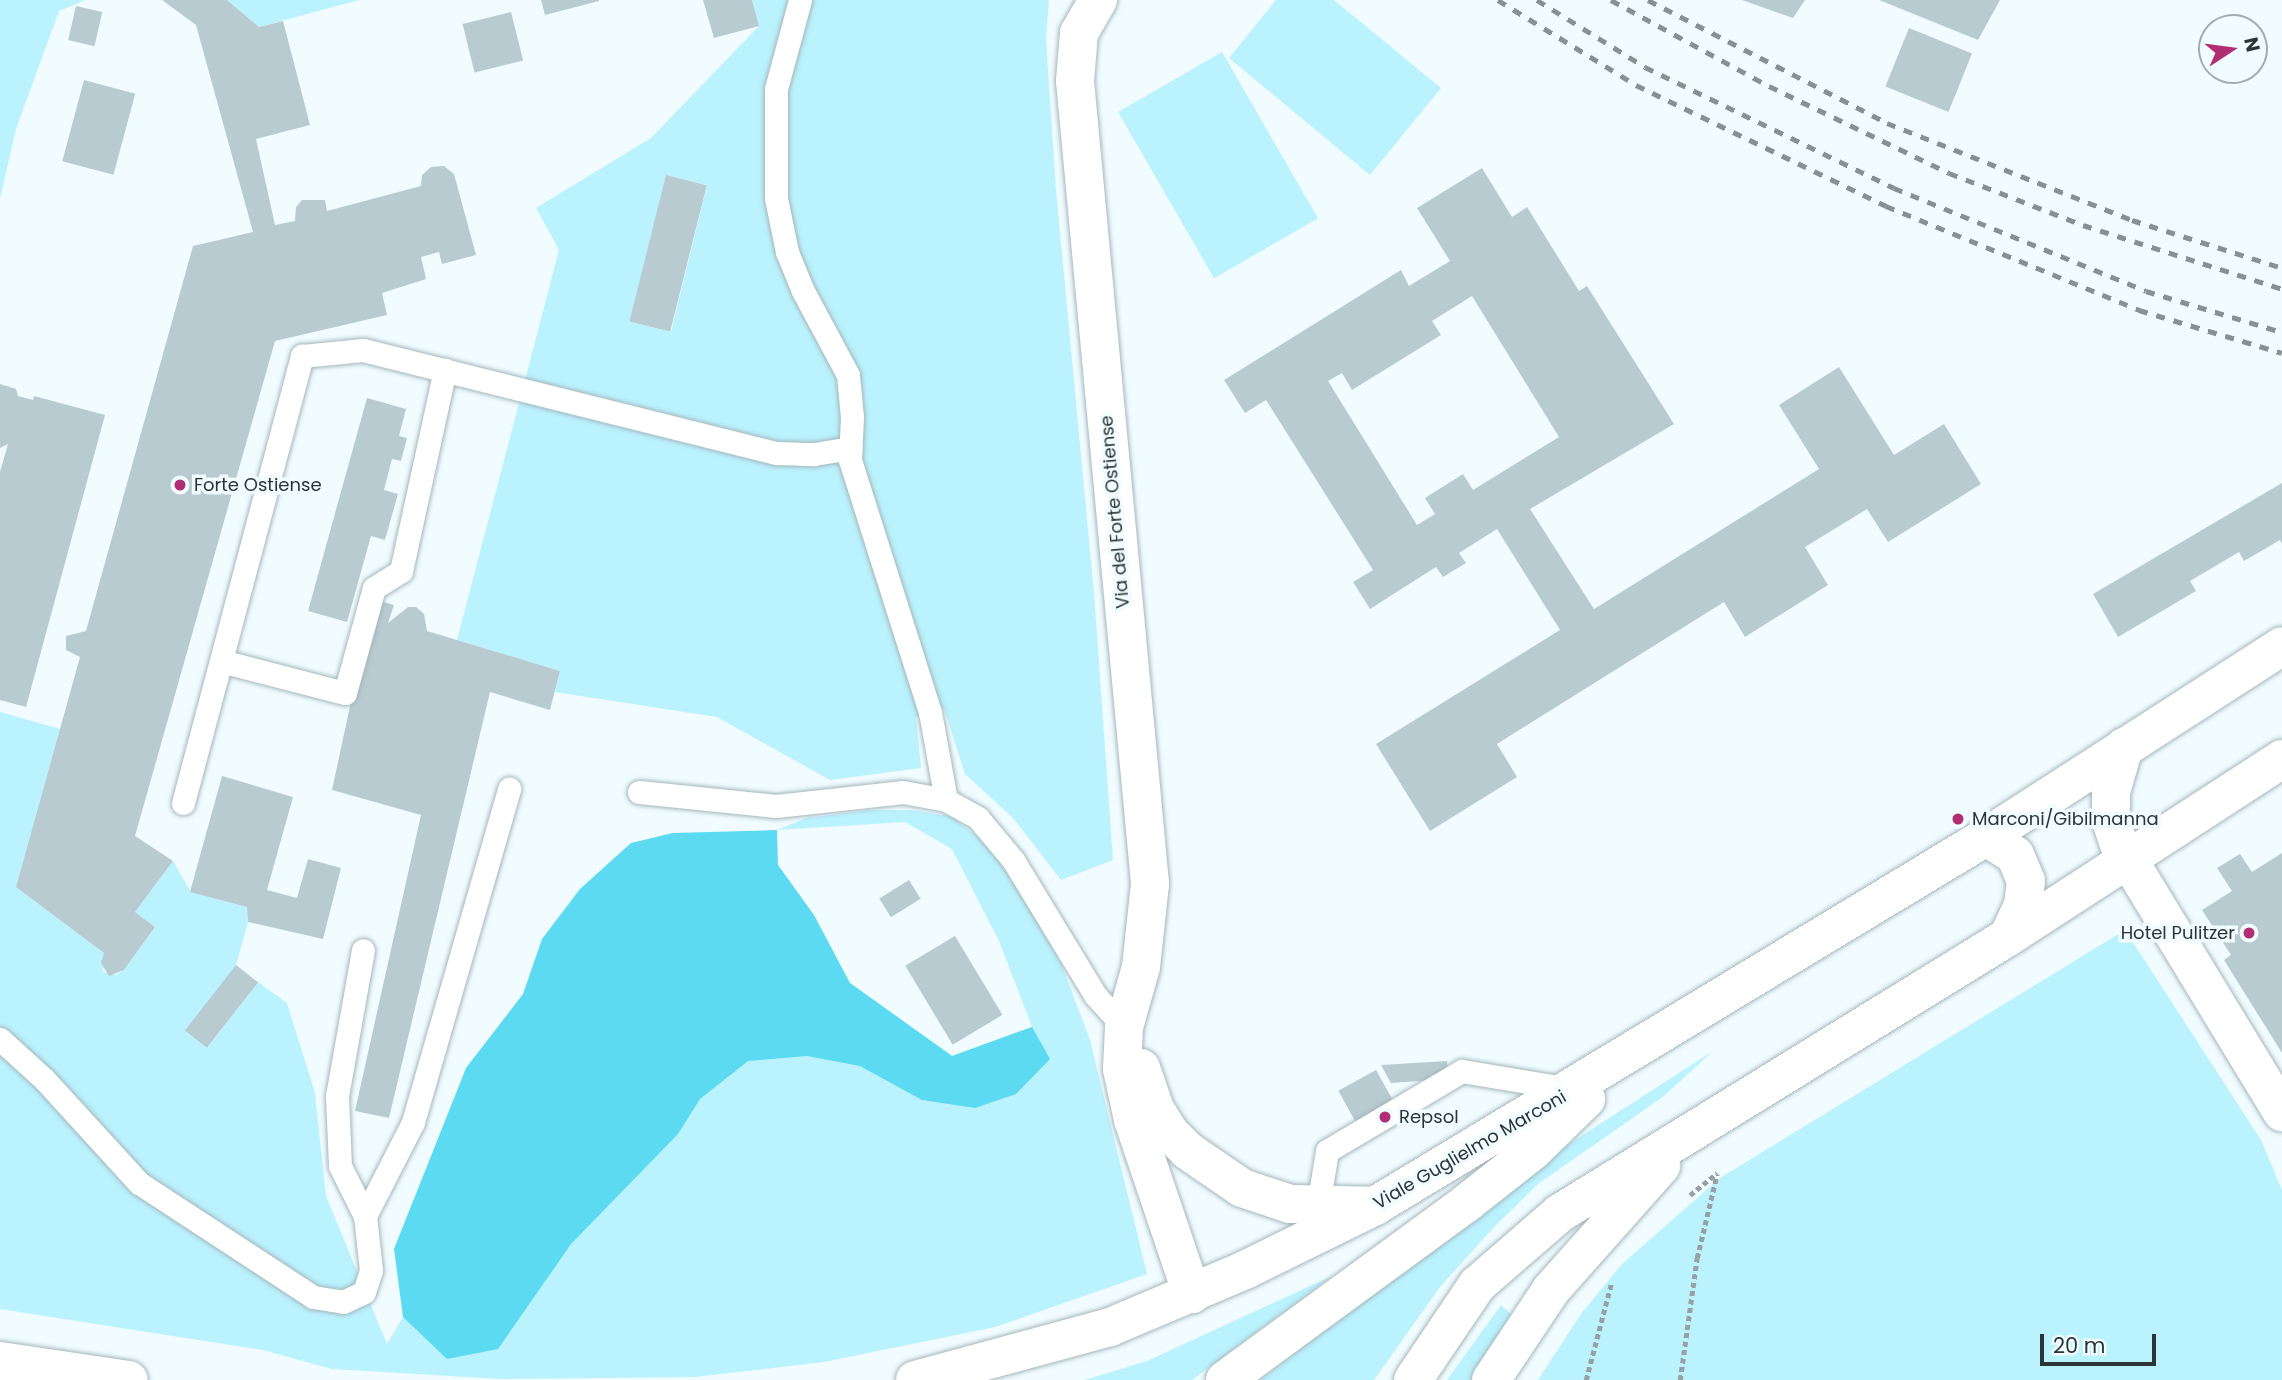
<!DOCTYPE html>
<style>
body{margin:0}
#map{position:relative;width:2282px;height:1380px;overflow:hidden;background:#f0fcff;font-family:Poppins,sans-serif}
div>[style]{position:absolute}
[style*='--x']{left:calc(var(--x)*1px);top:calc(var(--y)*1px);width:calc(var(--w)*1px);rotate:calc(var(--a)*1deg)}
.green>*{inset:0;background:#baf2fe;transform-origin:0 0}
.forest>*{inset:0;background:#5bdaf1}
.building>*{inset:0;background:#b8cbd0;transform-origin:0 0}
.path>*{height:4.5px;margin-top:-2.25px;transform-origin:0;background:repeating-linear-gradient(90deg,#97a1a3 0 5px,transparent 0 8.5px)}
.roads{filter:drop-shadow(0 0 2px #a4b7bc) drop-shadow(0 0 2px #a4b7bc)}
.lane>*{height:23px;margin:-11.5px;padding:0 11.5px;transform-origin:11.5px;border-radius:11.5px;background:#fff}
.street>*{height:38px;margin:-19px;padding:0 19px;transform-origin:19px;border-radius:19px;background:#fff}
.primary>*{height:38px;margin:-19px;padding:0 19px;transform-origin:19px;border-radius:19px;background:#fff}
.rail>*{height:5px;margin-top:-2.5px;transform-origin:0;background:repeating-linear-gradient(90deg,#879192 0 9px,transparent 0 18px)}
.dots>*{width:19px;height:19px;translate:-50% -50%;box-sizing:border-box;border:4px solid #f0fcff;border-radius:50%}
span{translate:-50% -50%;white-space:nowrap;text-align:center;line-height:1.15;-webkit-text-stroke:7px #f0fcff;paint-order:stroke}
.poi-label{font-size:18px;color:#2c3435}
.left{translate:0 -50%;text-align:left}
.right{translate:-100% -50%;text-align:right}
.street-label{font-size:18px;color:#2c3435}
.north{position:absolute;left:2198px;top:14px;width:70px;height:70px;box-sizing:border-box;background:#f0fcff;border:2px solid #a2acae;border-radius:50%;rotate:77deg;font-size:19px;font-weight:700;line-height:28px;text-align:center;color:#2c3435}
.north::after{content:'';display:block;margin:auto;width:24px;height:32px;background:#b12d74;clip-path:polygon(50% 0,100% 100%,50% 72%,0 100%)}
.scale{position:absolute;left:2040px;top:1334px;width:116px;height:32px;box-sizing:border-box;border:4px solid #2c3435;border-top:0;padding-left:9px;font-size:21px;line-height:24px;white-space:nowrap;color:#2c3435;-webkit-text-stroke:5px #f0fcff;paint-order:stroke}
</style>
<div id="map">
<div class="green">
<div style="clip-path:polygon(0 0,85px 0,59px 11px,16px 129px,0 199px)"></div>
<div style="clip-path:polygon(227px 0,359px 0,259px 27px)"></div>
<div style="clip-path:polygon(evenodd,752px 0,1049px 0,1046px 39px,1056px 190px,1094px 593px,1113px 860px,1061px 880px,1013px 818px,965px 774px,944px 709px,916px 717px,921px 768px,830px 780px,717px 717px,555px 692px,560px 671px,457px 640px,559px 250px,536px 208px,651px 138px,759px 26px,752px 0,666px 175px,707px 185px,671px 332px,631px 322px,666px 175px)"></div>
<div style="clip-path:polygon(1276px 0,1334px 0,1441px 88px,1370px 175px,1229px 58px)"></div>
<div style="left:1222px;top:52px;width:192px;height:120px;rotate:60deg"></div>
<div style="clip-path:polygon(0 712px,60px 729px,16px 887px,104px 953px,103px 972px,116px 975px,124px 970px,155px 927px,135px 912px,173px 861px,191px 892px,247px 907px,248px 922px,236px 965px,208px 1047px,258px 982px,287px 1003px,315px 1093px,326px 1196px,387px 1344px,403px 1317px,850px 983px,952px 1056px,1032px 1027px,999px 941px,952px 849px,905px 822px,777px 830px,806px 818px,870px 810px,911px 810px,950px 816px,980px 838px,1012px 877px,1061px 963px,1090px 1040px,1147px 1274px,995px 1327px,824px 1362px,694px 1377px,501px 1379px,332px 1369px,263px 1350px,0 1309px)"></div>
<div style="clip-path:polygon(2125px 930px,2261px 1140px,2282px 1190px,2282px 1380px,1538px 1380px,1581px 1314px,1622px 1264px,1720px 1178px)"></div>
<div style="clip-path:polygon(1713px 1051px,1664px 1096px,1538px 1184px,1495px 1226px,1440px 1287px,1374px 1380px,1260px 1380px,1558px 1151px)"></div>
<div style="clip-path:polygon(1332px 1276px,1192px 1380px,1085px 1380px,1147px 1361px)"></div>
<div style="clip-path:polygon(1501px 1305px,1512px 1315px,1477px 1380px,1447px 1380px)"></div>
</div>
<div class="forest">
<div style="clip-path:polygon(777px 830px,778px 865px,814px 915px,850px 983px,952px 1056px,1032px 1027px,1050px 1059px,1016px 1094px,975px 1108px,922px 1100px,860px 1066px,807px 1056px,748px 1061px,700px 1099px,678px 1134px,571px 1244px,498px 1349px,447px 1359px,403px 1317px,394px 1249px,466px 1068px,523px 994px,542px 939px,580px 889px,631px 843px,673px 833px)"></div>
</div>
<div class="building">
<div style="clip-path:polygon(162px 0,227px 0,259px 27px,283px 21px,310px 125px,256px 139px,275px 225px,295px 221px,296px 207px,302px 200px,325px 200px,327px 211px,421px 186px,422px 175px,431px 167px,444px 166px,454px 174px,476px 255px,442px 264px,439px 252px,421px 257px,426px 279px,382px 293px,387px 315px,275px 341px,135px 836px,173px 861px,135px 912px,155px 927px,124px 970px,109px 976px,101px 963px,104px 953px,16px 887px,80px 657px,66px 650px,66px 636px,86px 631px,193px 246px,253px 232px,196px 25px)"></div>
<div style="clip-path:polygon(541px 0,599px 0,599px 1px,545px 15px)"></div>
<div style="clip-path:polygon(703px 0,752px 0,759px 26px,714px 38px)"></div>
<div style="clip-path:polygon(1742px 0,1805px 0,1793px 18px)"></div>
<div style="clip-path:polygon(1879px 0,2000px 0,1978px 40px)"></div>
<div style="left:76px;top:6px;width:27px;height:35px;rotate:13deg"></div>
<div style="left:511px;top:12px;width:50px;height:50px;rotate:76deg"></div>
<div style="left:1909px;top:28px;width:68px;height:63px;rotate:22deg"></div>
<div style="left:84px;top:80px;width:53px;height:84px;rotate:15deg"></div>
<div style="clip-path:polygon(evenodd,1482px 168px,1512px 217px,1527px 207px,1579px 291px,1587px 286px,1674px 424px,1530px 509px,1594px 609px,1819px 469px,1779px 405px,1839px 367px,1894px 455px,1944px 424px,1981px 484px,1888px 542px,1867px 509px,1805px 547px,1828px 585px,1745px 637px,1724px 602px,1497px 744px,1517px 777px,1430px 831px,1376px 744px,1560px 630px,1497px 529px,1459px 553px,1466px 563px,1443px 577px,1436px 567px,1370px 609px,1353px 582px,1373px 570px,1266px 400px,1245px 413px,1224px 380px,1401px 270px,1409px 286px,1450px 261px,1417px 208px,1482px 168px,1472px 296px,1559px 437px,1473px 490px,1463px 474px,1425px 498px,1435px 514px,1417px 525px,1328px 381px,1342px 373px,1352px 390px,1441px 335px,1432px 321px,1472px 296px)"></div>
<div style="left:666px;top:175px;width:42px;height:151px;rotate:14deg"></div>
<div style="clip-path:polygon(0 384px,16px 389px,18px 396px,33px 400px,34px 396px,105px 415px,26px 707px,0 700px,0 472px,8px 444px,0 448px)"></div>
<div style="clip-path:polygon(367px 398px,406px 409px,399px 436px,407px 438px,401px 461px,392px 459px,384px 490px,398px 494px,385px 540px,371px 536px,347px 622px,308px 611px)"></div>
<div style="clip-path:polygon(2282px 483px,2282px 544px,2280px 540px,2244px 561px,2239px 552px,2190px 581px,2196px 591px,2118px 637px,2093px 594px)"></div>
<div style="clip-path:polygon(373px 599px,394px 605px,388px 623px,408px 607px,416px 607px,424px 614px,427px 631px,560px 671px,550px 710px,490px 692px,389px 1118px,355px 1111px,421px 815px,332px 790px)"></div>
<div style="clip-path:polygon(222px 776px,293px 797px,267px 890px,297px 898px,308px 859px,341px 868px,323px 939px,248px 922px,247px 907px,190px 892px)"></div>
<div style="clip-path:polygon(2282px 853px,2282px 1053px,2224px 960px,2231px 955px,2202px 910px,2232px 891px,2217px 868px,2240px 854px,2252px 872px)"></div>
<div style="left:909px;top:880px;width:22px;height:35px;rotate:58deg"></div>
<div style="left:955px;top:936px;width:92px;height:58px;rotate:59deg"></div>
<div style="left:236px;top:965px;width:28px;height:83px;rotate:38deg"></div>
<div style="clip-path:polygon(1447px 1061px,1448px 1079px,1391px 1083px,1381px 1065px)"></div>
<div style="left:1376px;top:1070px;width:37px;height:43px;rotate:61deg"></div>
</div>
<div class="path">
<div style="--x:1690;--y:1195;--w:35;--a:-39"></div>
<div style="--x:1586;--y:1380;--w:99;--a:-75.4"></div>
<div style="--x:1680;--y:1380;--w:123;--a:-82.1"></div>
<div style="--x:1697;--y:1258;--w:86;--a:-76.6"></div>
</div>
<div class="roads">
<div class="lane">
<div style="--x:800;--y:0;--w:92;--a:105.1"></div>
<div style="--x:776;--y:89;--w:109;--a:90"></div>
<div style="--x:776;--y:198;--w:55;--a:78.5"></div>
<div style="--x:787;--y:252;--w:42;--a:67.7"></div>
<div style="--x:803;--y:291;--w:95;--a:61.8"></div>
<div style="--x:848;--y:375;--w:42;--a:84.6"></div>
<div style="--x:852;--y:417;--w:43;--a:92.7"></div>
<div style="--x:850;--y:460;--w:264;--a:72.4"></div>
<div style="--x:930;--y:712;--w:89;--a:79.7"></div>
<div style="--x:221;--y:661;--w:128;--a:14.5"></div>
<div style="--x:345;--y:693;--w:109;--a:-74.6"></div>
<div style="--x:374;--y:588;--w:32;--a:-32"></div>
<div style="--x:401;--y:571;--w:206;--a:-77.7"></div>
<div style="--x:639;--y:792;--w:138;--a:5.8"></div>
<div style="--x:776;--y:806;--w:128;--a:-6.3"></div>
<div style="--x:903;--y:792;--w:44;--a:10.5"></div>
<div style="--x:946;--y:800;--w:37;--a:29"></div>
<div style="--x:978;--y:818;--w:55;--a:50.2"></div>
<div style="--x:1013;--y:860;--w:158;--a:58.7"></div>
<div style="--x:1095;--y:995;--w:43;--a:47.8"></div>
<div style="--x:183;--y:803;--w:463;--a:-75.1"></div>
<div style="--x:302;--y:356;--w:61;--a:-5.6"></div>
<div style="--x:363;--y:350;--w:427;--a:14"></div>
<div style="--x:777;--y:453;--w:37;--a:2"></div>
<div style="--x:814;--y:454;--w:37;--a:-9"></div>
<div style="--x:0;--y:1039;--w:59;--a:42.3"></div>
<div style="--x:44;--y:1079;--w:141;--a:47.6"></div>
<div style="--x:139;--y:1183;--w:208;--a:33.2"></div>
<div style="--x:313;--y:1297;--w:30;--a:9"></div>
<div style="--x:343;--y:1302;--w:23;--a:-25"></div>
<div style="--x:364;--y:1292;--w:23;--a:-72"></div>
<div style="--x:371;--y:1270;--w:54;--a:-96.3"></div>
<div style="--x:365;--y:1216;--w:56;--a:-116.6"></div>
<div style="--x:340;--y:1166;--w:70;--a:-92.5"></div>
<div style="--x:337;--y:1096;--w:148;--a:-79.9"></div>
<div style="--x:365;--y:1216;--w:106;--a:-62.9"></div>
<div style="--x:413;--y:1122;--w:347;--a:-73.9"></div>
<div style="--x:1316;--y:1217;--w:67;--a:-80.5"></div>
<div style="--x:1327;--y:1151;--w:157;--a:-30.7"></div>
<div style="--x:1462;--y:1071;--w:109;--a:9.5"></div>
</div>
<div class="street">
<div style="--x:1098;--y:0;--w:38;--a:120"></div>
<div style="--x:1079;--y:33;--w:48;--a:94.8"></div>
<div style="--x:1075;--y:81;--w:806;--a:84.66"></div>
<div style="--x:1150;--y:884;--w:83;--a:96.2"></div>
<div style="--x:1141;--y:967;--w:62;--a:105.8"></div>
<div style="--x:1124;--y:1027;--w:42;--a:92.7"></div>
<div style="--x:1122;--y:1069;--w:52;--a:77.8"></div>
<div style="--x:1133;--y:1120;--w:184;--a:71.3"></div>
<div style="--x:2124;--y:747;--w:47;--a:106.1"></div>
<div style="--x:2111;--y:792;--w:29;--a:90"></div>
<div style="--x:2111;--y:821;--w:24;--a:71"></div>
<div style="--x:2119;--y:844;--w:314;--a:58.7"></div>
<div style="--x:1986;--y:837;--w:34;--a:32"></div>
<div style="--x:2015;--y:855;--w:28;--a:67"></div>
<div style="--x:2026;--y:881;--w:24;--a:97"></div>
<div style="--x:2023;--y:905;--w:35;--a:115"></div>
<div style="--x:1141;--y:1068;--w:43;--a:71.1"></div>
<div style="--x:1155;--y:1109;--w:28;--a:58"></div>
<div style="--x:1170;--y:1133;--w:25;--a:45"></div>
<div style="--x:1188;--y:1151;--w:65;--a:34.4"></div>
<div style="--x:1242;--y:1188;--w:51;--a:18.4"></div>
<div style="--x:1290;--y:1204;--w:85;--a:1.3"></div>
</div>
<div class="primary">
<div style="--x:0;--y:1361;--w:130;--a:8.4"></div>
<div style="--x:915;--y:1380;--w:202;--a:-15.2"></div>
<div style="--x:1110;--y:1327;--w:147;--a:-22.9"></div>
<div style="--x:1245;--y:1270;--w:145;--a:-26.2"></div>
<div style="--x:1375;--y:1206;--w:714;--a:-31.13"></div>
<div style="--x:1986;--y:837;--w:352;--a:-32.8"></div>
<div style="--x:1225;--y:1380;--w:301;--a:-36.2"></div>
<div style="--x:1468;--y:1202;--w:84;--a:-38.2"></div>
<div style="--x:1534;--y:1150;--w:73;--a:-44.4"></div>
<div style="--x:1413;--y:1380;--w:115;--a:-56"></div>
<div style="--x:1477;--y:1285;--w:110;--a:-40.9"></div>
<div style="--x:1560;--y:1213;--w:526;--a:-31.64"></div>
<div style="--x:2008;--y:937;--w:327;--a:-33"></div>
<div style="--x:1491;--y:1380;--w:108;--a:-56.3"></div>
<div style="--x:1551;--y:1290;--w:166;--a:-48.4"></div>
</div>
</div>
<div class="rail">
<div style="--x:1498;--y:0;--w:162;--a:31.6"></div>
<div style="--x:1636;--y:85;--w:278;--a:25.8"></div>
<div style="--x:1886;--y:206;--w:274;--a:22.3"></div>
<div style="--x:2139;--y:310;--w:149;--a:16.7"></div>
<div style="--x:1537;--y:0;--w:127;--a:31.8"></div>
<div style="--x:1645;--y:67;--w:277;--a:25.9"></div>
<div style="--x:1894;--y:188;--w:272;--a:22.2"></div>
<div style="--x:2146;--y:291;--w:142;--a:16.8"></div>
<div style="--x:1611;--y:0;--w:180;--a:28.6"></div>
<div style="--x:1769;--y:86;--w:200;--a:25.8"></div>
<div style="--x:1949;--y:173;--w:144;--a:21.2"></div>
<div style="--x:2083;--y:225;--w:209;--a:17.8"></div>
<div style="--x:1648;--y:0;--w:269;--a:27.2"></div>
<div style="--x:1887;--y:123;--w:264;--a:21.6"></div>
<div style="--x:2132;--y:220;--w:157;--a:17.7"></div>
</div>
<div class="dots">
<div style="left:180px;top:485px;background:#b12d74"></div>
<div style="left:1958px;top:819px;background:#b12d74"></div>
<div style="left:2249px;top:933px;background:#b12d74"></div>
<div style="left:1385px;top:1117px;background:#b12d74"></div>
</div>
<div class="poi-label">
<span class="left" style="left:194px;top:485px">Forte Ostiense</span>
<span class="left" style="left:1972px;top:819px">Marconi/Gibilmanna</span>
<span class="right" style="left:2235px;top:933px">Hotel Pulitzer</span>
<span class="left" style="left:1399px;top:1117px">Repsol</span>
</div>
<div class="street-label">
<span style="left:1115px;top:512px;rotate:-95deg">Via del Forte Ostiense</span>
<span style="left:1470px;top:1150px;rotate:-30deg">Viale Guglielmo Marconi</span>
</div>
<div class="north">N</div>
<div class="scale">20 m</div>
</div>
